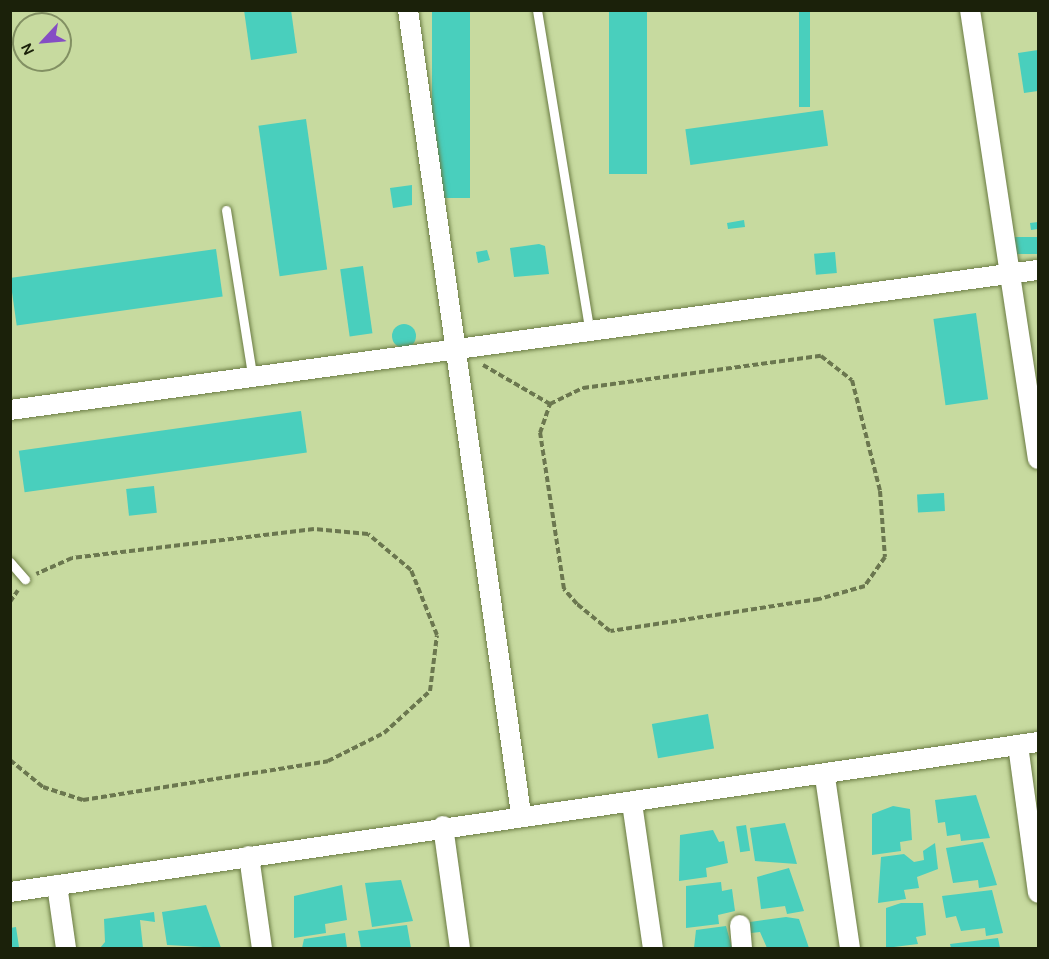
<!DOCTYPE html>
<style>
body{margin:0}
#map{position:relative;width:1049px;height:959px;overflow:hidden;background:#c7da9f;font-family:Karla,sans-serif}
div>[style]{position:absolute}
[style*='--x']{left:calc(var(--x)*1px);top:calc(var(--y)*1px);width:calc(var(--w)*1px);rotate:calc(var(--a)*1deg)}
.building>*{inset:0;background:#49cfbd;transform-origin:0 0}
.round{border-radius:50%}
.path>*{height:4px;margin-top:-2px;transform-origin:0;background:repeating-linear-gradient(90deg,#6b774f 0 6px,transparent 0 9px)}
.roads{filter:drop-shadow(0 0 2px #6a7b43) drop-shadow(0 0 2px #6a7b43)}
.service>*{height:9px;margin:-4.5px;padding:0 4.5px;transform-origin:4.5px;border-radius:4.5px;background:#fff}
.minor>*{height:20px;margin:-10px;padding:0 10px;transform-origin:10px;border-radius:10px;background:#fff}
span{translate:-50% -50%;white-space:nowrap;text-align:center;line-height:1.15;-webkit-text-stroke:5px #c7da9f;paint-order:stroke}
.frame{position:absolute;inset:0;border:12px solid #1b210a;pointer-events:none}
.north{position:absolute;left:12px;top:12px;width:60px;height:60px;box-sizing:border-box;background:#c7da9f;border:2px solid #829063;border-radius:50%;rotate:244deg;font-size:16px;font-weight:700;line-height:24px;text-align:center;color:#1b210a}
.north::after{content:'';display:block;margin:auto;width:21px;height:27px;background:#854dc4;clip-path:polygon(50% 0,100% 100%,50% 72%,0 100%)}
</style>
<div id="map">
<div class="building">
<div style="clip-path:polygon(244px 10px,291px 10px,297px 53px,251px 60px)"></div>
<div style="left:432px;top:10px;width:38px;height:188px"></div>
<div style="left:609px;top:10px;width:38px;height:164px"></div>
<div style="left:799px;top:10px;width:11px;height:97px"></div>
<div style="clip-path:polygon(1038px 50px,1038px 91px,1024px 93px,1018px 53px)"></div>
<div style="left:823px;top:110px;width:36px;height:139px;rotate:82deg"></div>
<div style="left:306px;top:119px;width:152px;height:48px;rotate:82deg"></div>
<div style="clip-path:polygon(412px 185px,412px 205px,393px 208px,390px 188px)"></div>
<div style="clip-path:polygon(744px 220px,745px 227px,728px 229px,727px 223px)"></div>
<div style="clip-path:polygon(1038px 222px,1038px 229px,1031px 230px,1030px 223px)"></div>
<div style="left:1038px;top:237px;width:17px;height:26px;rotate:90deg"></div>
<div style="clip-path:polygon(539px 244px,545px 246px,549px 274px,514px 277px,510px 248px)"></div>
<div style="left:216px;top:249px;width:48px;height:208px;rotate:82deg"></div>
<div style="clip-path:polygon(487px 250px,490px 260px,478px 263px,476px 252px)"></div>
<div style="left:835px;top:252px;width:21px;height:21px;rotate:85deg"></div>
<div style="left:363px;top:266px;width:68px;height:23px;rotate:82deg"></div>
<div style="left:976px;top:313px;width:87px;height:43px;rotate:82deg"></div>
<div class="round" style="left:392px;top:324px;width:24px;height:24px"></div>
<div style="left:301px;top:411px;width:42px;height:285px;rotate:82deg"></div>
<div style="left:154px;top:486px;width:27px;height:28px;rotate:84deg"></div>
<div style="left:944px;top:493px;width:18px;height:27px;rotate:87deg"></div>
<div style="left:708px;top:714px;width:35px;height:57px;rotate:80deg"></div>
<div style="clip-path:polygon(976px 795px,990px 838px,961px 841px,960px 834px,947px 836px,945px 822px,938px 823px,935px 800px)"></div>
<div style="clip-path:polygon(893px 806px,910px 809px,912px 840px,900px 842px,901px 851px,872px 855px,872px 814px)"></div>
<div style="clip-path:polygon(785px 823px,797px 864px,755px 861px,750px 828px)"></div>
<div style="left:746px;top:825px;width:26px;height:10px;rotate:81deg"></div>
<div style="clip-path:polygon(713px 830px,719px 842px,724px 841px,728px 863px,706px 868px,707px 877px,679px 881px,680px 835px)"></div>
<div style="clip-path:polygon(983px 842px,997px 885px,979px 888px,978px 880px,953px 883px,946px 848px)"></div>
<div style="clip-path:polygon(935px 843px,938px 869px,917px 877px,919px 888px,904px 890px,906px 899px,878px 903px,881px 857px,904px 854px,914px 862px,924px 860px,923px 851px)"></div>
<div style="clip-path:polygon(789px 868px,804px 911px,787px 914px,785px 906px,761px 909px,757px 877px)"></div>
<div style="clip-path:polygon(401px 880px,413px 921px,372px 927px,365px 883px)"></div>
<div style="clip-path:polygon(721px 882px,722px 891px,732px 889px,735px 911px,718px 915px,719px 924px,686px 928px,686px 886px)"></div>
<div style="clip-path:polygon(342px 885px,347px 920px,325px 924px,326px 933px,294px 938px,294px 896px)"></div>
<div style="clip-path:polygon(992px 890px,1003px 933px,986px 936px,985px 928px,961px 931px,956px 916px,946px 918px,942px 896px)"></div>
<div style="clip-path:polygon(901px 903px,923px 903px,926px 935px,916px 937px,918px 944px,886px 948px,886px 908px)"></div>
<div style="clip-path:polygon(206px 905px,221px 948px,167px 945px,162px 912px)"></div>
<div style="clip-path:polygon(154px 912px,155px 922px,140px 920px,143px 948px,100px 948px,105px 942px,104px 919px)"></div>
<div style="clip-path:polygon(786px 917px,799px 919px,809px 948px,767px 948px,760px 932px,751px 933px,750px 922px)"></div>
<div style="clip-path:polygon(407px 925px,411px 948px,361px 948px,358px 931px)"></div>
<div style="clip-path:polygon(726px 926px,732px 948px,694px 948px,696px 930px)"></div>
<div style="clip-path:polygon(16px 927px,19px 947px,24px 948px,10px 948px,10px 928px)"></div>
<div style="clip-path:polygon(345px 933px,347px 948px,302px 948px,304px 939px)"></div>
<div style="clip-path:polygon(998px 938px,1000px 948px,951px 948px,950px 944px)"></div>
</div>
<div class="path">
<div style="--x:821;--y:356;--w:39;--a:38"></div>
<div style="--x:852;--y:380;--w:114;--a:75.8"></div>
<div style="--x:880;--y:491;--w:66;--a:85.7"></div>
<div style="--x:885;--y:557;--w:35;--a:125"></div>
<div style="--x:865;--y:586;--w:48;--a:164.2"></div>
<div style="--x:819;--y:599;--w:211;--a:171.3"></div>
<div style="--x:610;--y:631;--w:43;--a:-140.7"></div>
<div style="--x:577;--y:604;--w:20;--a:-131"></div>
<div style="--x:564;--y:589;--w:158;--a:-98.7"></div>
<div style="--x:540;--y:433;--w:31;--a:-71"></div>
<div style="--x:550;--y:404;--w:37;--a:-26"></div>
<div style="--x:583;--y:388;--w:240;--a:-7.7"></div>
<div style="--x:483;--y:365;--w:78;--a:30.2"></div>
<div style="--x:10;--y:602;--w:14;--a:-56"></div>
<div style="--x:10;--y:760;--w:43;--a:39.3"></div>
<div style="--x:43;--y:787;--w:42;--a:18"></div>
<div style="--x:83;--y:800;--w:248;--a:-9"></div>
<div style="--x:328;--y:761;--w:63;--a:-26.6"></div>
<div style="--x:384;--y:733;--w:62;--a:-42.4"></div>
<div style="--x:430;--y:691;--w:56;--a:-82.9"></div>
<div style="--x:437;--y:635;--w:70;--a:-111.8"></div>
<div style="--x:411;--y:570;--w:56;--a:-140.1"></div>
<div style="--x:368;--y:534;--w:54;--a:-174.7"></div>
<div style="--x:314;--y:529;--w:244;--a:173.2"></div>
<div style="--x:72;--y:558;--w:39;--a:156"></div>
</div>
<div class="roads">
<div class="service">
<div style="--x:537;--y:10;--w:322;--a:80.7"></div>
<div style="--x:226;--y:210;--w:167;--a:81"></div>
<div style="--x:10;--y:562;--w:23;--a:49"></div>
</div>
<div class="minor">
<div style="--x:408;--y:10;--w:812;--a:82"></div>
<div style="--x:970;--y:10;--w:454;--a:81.4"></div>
<div style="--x:10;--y:410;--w:1037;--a:-7.76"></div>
<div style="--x:1018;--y:745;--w:149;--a:82.3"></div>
<div style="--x:825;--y:777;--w:173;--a:81.7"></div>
<div style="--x:632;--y:803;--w:147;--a:81.8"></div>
<div style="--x:443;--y:826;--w:123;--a:82.1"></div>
<div style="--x:249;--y:856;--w:93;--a:82"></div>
<div style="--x:57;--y:885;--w:64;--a:81.9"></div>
<div style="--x:10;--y:892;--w:1039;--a:-8.3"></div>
<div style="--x:740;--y:925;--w:23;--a:85"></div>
</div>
</div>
<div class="frame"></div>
<div class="north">N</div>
</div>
